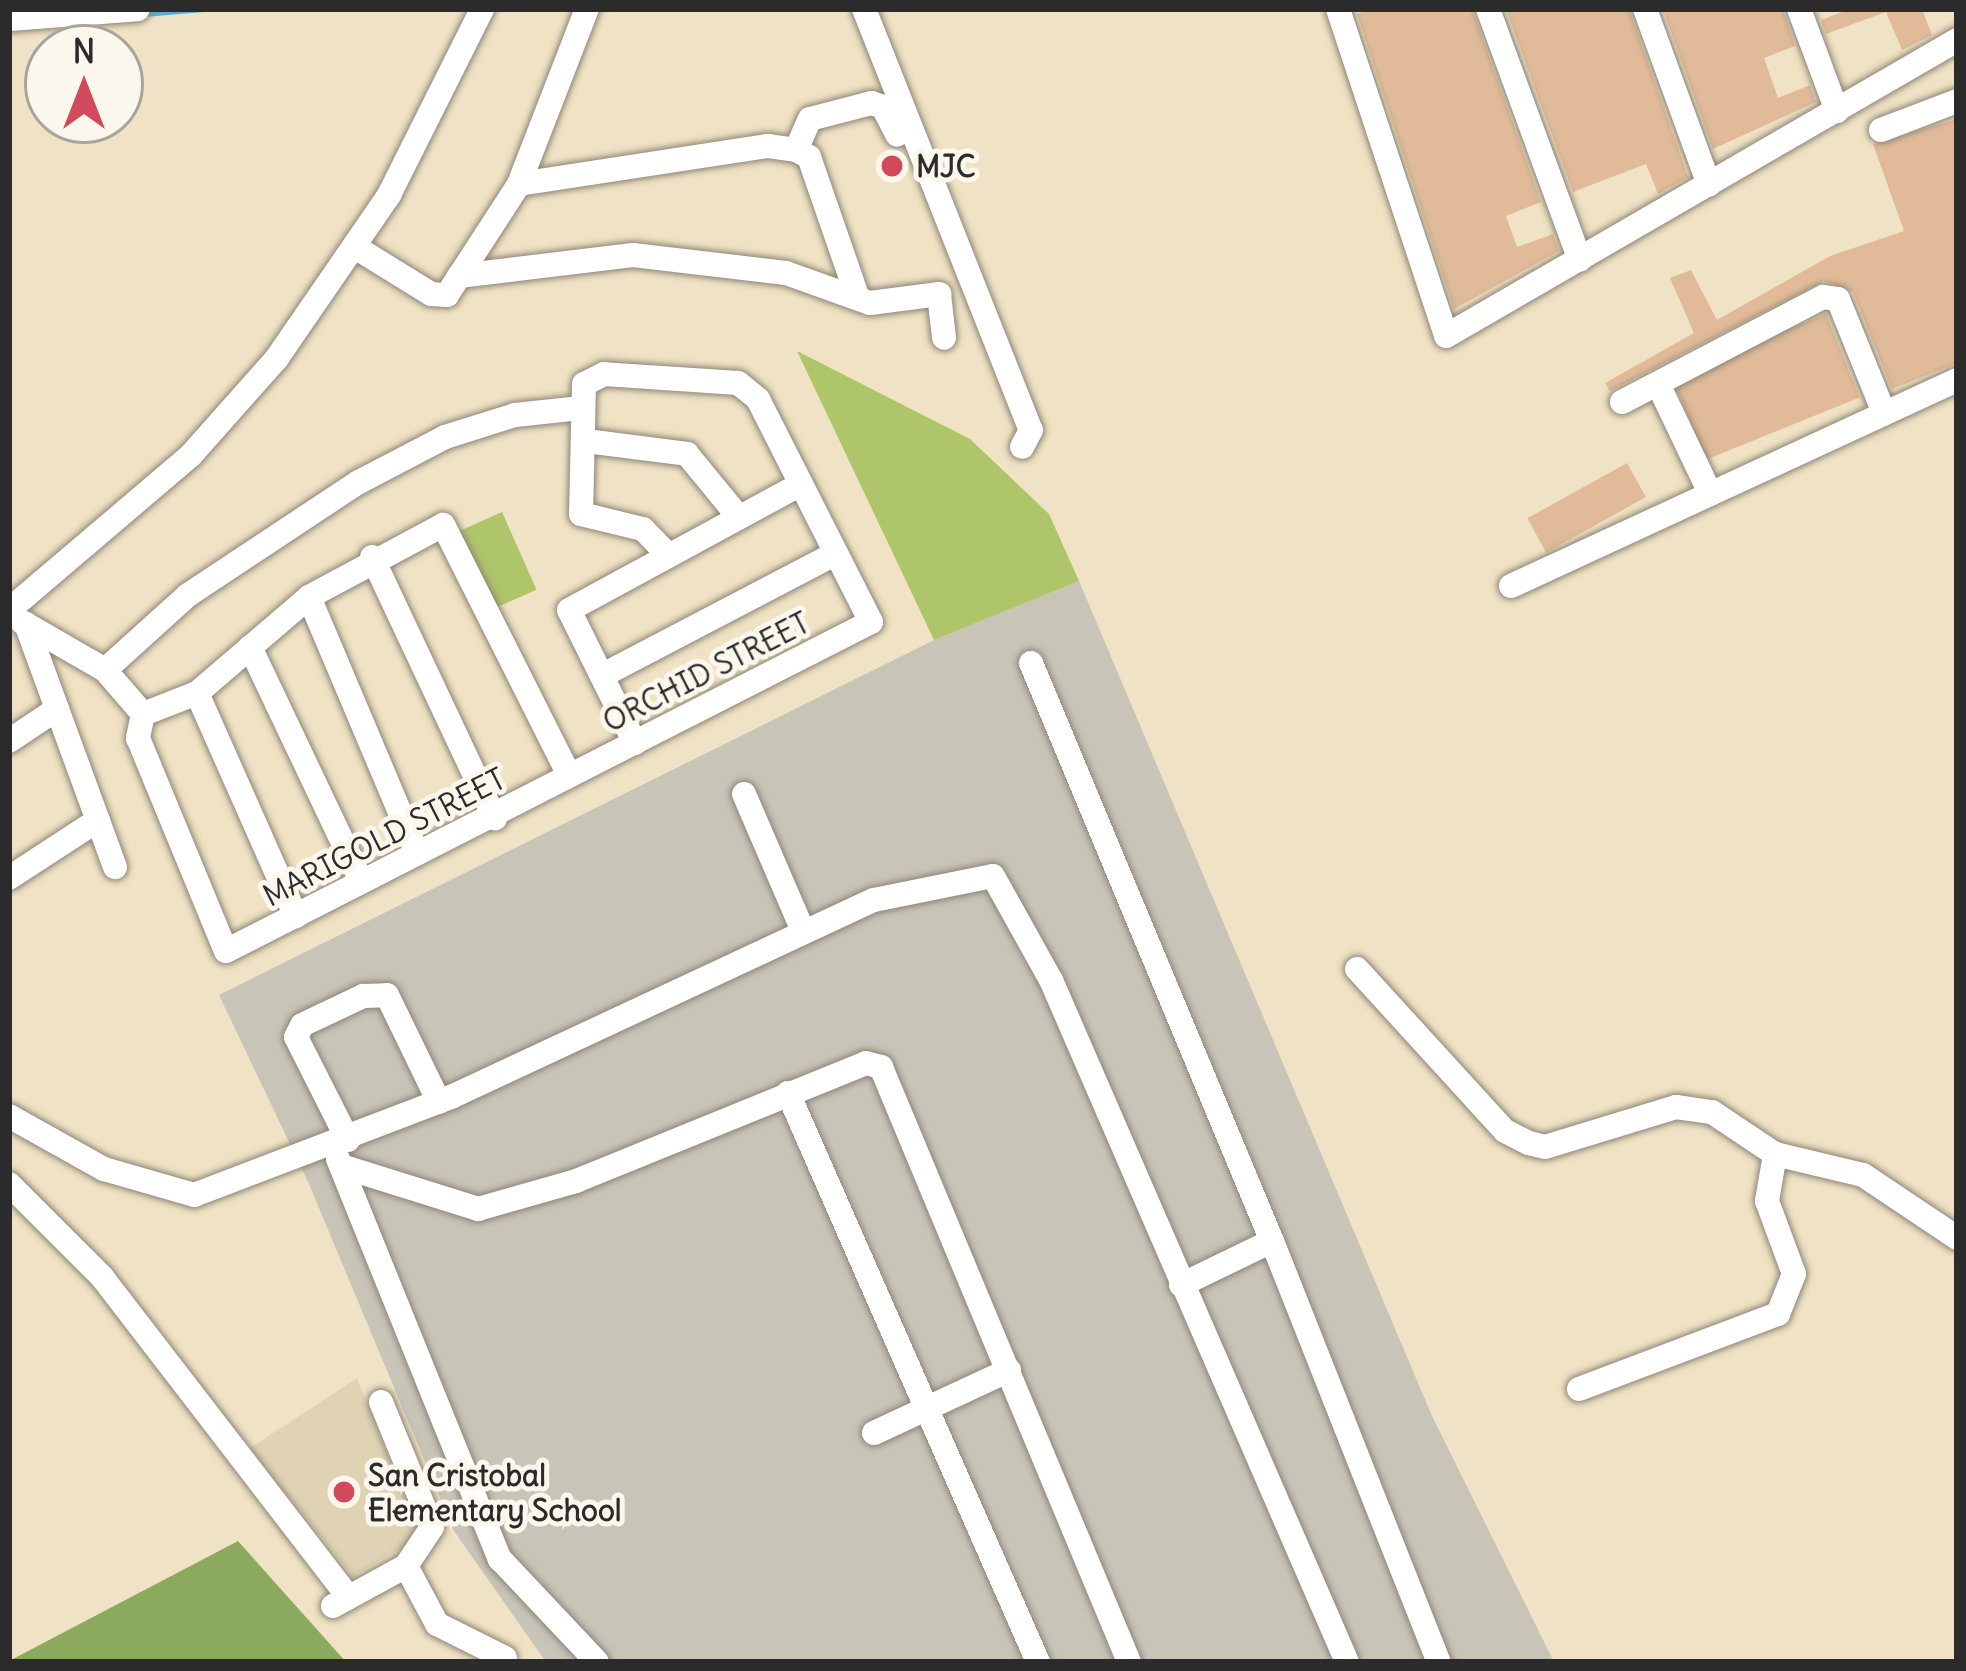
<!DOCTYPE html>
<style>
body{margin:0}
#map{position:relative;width:1966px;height:1671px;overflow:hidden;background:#f0e2c4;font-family:Delius,sans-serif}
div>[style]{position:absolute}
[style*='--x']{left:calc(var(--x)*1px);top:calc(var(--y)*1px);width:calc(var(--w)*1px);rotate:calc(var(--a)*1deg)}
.built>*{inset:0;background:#dfd3b4}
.industrial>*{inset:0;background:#c8c4b8}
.green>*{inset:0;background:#afc56a;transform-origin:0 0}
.forest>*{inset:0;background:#8baa5e}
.stream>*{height:6px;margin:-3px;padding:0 3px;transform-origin:3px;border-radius:3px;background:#57aed4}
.building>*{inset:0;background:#e1bb99;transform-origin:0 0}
.roads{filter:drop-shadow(0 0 3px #8e8678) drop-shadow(0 0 3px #8e8678)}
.minor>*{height:24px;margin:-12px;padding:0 12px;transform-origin:12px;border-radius:12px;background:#fff}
.dots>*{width:33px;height:33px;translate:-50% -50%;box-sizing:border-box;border:6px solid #fbf7ec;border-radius:50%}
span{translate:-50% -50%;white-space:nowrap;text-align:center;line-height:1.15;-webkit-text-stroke:10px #fbf7ec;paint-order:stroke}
.poi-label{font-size:30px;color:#2b2b2b;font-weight:700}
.left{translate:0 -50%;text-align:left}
.street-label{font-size:30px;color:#2b2b2b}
.frame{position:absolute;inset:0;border:12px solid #2b2b2b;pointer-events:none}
.north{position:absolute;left:24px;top:24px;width:120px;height:120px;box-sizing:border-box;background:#fbf7ec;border:3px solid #a8a59f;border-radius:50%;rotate:0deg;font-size:33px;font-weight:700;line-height:48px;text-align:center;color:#2b2b2b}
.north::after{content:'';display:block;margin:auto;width:42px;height:54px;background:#d1495b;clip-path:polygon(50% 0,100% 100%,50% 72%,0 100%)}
</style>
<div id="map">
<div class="built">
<div style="clip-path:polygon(357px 1378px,420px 1537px,353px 1576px,250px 1448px)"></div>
</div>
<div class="industrial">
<div style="clip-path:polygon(1079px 581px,1432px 1416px,1554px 1662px,546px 1662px,454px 1531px,309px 1184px,219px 995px,934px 640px)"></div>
</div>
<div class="green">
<div style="clip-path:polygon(797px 351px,970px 439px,1049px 514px,1079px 581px,934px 640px)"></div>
<div style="left:502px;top:512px;width:85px;height:52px;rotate:66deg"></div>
</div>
<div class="forest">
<div style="clip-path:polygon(238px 1541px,346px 1662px,9px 1662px,9px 1661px)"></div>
</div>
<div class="stream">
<div style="--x:144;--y:14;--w:60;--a:-4.8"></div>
</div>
<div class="building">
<div style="clip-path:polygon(1371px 9px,1472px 9px,1541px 202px,1506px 216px,1517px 247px,1553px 234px,1559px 251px,1454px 309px,1357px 14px)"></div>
<div style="clip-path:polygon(1506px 9px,1629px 9px,1688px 177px,1658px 194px,1646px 164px,1573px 192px)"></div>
<div style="clip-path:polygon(1663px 9px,1783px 9px,1795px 46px,1764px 58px,1778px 98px,1810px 85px,1816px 102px,1713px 149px)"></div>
<div style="clip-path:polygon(1850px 9px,1922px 9px,1932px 35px,1902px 50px,1886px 12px,1826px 34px,1821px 20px)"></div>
<div style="clip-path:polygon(1957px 119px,1957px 363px,1892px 389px,1853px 292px,1824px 281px,1610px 391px,1605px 383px,1694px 333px,1670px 278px,1691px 270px,1717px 320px,1830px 256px,1904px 231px,1873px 144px)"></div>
<div style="left:1826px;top:314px;width:90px;height:166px;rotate:68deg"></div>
<div style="left:1627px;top:463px;width:39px;height:114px;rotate:61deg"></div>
</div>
<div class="roads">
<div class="minor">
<div style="--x:864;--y:9;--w:453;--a:68.4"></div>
<div style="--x:1031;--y:430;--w:19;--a:118"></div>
<div style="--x:1338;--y:9;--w:344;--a:71.7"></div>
<div style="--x:1446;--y:336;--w:591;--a:-30.08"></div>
<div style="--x:1488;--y:9;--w:267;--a:69.9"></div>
<div style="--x:1645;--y:9;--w:187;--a:70"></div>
<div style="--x:1799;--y:9;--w:109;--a:69.6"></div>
<div style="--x:9;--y:19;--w:129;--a:-4.4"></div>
<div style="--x:1881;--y:130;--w:81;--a:-20.9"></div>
<div style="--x:796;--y:150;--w:34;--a:-66"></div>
<div style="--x:810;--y:119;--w:64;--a:-14.5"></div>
<div style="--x:872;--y:103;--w:12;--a:20"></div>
<div style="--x:883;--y:107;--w:31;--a:63"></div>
<div style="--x:519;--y:184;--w:252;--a:-8.7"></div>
<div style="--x:768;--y:146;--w:28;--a:8"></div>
<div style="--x:796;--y:150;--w:15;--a:28"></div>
<div style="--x:809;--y:157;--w:147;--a:70.9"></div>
<div style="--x:355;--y:247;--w:89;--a:31.7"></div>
<div style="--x:431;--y:294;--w:16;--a:4"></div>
<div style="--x:447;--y:295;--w:132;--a:-57"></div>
<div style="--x:519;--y:184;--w:188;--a:-68.8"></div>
<div style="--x:459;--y:276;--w:175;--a:-6.9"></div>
<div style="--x:633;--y:255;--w:154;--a:6.7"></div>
<div style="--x:786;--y:273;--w:89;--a:19.7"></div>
<div style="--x:870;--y:303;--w:70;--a:-7.4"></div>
<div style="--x:939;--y:294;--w:44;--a:83.5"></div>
<div style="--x:1658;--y:384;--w:119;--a:64.5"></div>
<div style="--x:1622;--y:402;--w:227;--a:-27.6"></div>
<div style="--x:1823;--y:297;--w:15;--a:8"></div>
<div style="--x:1838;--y:299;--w:118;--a:68"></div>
<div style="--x:586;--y:441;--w:102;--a:7.3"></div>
<div style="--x:687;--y:454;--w:80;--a:50.6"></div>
<div style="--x:372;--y:557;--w:289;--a:64.8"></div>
<div style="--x:1511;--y:586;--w:491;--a:-24.8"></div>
<div style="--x:309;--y:597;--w:278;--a:67.1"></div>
<div style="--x:9;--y:610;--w:239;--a:-40.4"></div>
<div style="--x:191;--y:455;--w:130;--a:-48.4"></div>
<div style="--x:277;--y:358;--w:198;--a:-55.5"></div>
<div style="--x:389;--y:195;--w:208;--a:-63.4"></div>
<div style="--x:22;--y:622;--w:96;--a:30"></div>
<div style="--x:105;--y:670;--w:58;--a:49.2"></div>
<div style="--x:26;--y:624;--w:259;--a:69.9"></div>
<div style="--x:250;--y:647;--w:259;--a:64.6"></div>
<div style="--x:1031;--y:663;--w:626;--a:67.37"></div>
<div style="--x:105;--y:670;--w:112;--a:-42.1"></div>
<div style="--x:188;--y:595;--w:205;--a:-33.5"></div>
<div style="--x:359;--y:482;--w:97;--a:-27.6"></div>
<div style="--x:445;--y:437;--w:73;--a:-17.4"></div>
<div style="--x:515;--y:415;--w:66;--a:-6.1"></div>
<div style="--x:605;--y:674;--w:259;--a:-27.6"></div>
<div style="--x:197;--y:693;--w:244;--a:66.1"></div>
<div style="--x:9;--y:741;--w:58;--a:-33.7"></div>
<div style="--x:635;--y:743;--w:148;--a:-116.4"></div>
<div style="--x:569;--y:610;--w:264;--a:-28.5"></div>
<div style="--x:569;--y:775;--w:280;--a:-116.7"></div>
<div style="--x:443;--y:525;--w:152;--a:151.8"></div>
<div style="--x:309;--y:597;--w:148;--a:139.4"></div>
<div style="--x:197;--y:693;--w:58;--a:158.7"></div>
<div style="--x:143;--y:714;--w:25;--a:102"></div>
<div style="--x:138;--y:738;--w:230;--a:67.6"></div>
<div style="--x:226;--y:951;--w:724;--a:-27.03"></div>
<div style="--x:871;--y:622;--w:250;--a:-116.9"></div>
<div style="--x:758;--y:399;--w:26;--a:-141"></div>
<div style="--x:738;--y:383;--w:134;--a:-176.2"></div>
<div style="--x:604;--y:374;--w:22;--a:153"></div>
<div style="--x:584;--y:384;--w:130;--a:91.3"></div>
<div style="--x:581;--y:514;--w:64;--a:13.6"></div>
<div style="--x:643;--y:529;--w:35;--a:46"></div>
<div style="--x:744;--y:794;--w:149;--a:66.7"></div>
<div style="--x:9;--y:878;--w:106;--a:-33.1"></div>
<div style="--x:1357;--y:969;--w:219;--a:47.6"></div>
<div style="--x:1505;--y:1131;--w:27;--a:27"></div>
<div style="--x:1529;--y:1143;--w:16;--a:14"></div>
<div style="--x:1545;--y:1147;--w:137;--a:-17"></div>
<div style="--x:1676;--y:1107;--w:36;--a:8"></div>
<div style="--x:1712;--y:1112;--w:76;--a:33.7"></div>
<div style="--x:1775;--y:1154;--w:90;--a:13.4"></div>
<div style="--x:1863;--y:1175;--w:113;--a:33.8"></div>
<div style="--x:788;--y:1093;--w:621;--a:66.28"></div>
<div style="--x:9;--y:1116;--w:109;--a:29.2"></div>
<div style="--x:104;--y:1169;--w:94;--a:16.1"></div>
<div style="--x:194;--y:1195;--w:277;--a:-20.9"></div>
<div style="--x:453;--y:1096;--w:464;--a:-25"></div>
<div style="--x:874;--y:900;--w:121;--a:-11.4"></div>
<div style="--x:993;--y:876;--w:119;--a:60.9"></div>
<div style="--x:1051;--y:980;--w:743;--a:66.54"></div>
<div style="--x:348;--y:1140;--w:115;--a:-116.8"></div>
<div style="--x:296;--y:1037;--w:13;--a:-63"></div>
<div style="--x:302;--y:1025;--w:68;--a:-25.4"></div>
<div style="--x:363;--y:996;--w:24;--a:-2"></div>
<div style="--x:387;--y:995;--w:119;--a:64.1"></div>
<div style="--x:338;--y:1159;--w:432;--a:68"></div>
<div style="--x:500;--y:1559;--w:141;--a:46.7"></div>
<div style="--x:341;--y:1166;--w:144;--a:17.4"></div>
<div style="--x:478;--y:1209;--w:102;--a:-15.9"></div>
<div style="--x:576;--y:1181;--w:313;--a:-22.1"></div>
<div style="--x:866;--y:1063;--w:16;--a:15"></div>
<div style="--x:881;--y:1067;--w:645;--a:67.37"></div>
<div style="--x:9;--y:1184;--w:132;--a:45"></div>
<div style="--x:102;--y:1277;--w:404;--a:52.4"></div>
<div style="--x:1181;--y:1285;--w:101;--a:-25.8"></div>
<div style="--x:1272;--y:1241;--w:453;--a:68.4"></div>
<div style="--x:1579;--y:1389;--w:213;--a:-20.7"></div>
<div style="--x:1778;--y:1314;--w:43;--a:-68.2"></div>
<div style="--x:1794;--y:1274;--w:78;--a:-110.3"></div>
<div style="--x:1767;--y:1201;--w:48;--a:-80.3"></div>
<div style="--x:874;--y:1433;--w:149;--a:-25"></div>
<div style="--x:406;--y:1566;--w:66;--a:61.9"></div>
<div style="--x:437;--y:1624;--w:76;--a:26.6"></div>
<div style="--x:333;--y:1606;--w:83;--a:-28.7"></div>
<div style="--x:406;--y:1566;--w:47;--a:-56.3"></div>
<div style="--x:432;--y:1527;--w:135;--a:-112.2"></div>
</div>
</div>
<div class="dots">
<div style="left:892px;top:166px;background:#d1495b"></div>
<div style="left:344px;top:1492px;background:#d1495b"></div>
</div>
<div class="poi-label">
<span class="left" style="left:916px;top:166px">MJC</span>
<span class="left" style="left:368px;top:1492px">San Cristobal<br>Elementary School</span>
</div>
<div class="street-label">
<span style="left:706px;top:672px;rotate:-27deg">ORCHID STREET</span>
<span style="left:384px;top:837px;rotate:-27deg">MARIGOLD STREET</span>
</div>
<div class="frame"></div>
<div class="north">N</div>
</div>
